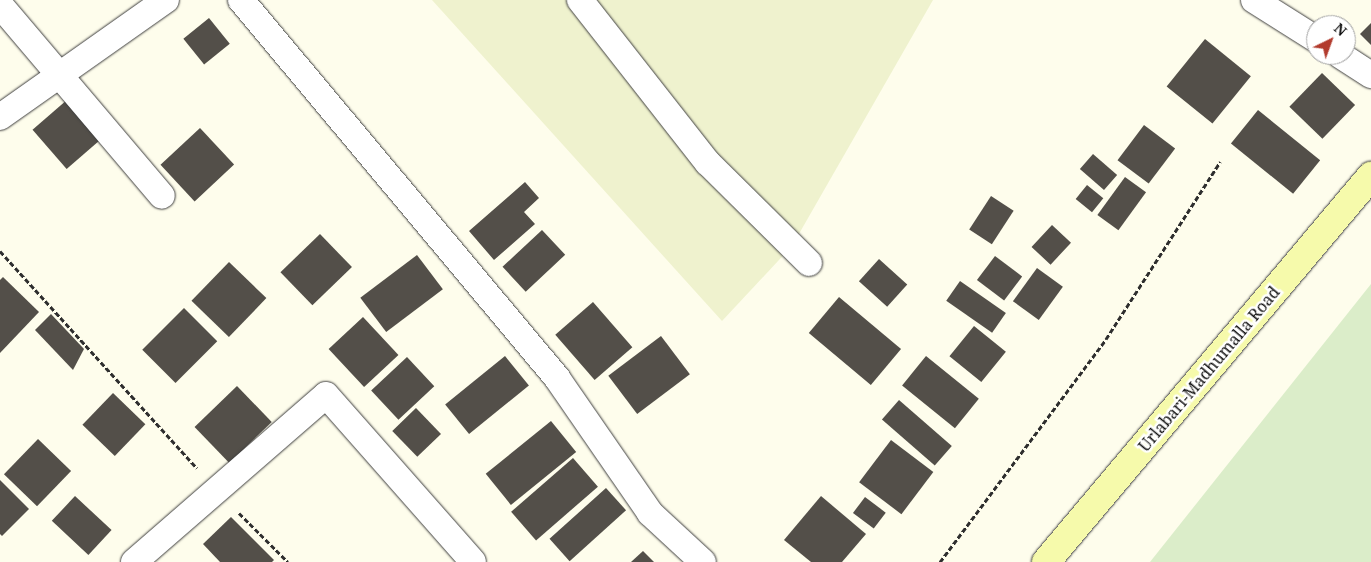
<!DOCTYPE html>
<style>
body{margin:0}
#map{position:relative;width:1371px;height:562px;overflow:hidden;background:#fefdec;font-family:"Noto Serif",serif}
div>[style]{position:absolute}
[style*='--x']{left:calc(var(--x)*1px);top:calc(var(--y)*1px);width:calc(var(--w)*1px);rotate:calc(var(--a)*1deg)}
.farmland>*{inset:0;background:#eff2ce}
.pitch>*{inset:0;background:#dbedc9}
.building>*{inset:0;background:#534f49;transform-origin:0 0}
.path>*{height:3px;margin-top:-1.5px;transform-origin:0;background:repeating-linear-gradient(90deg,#2e2e2e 0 5px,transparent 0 7.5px)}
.roads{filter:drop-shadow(0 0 1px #3f3f3f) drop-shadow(0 0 1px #3f3f3f)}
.minor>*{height:26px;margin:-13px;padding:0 13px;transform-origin:13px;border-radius:13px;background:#fff}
.secondary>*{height:28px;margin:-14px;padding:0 14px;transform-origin:14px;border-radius:14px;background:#f6faab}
span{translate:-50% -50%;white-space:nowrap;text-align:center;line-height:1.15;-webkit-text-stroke:5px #fff;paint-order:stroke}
.street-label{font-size:16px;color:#0c0c0c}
.north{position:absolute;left:1306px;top:15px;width:50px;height:50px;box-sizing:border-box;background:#fff;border:1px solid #9e9e9e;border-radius:50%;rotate:42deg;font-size:14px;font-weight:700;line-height:20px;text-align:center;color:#0c0c0c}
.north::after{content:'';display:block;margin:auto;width:18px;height:22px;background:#b23b2d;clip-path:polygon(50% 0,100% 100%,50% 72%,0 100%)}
</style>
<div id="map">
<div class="farmland">
<div style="clip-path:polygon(432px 0,933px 0,792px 246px,722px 321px)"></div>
</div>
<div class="pitch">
<div style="clip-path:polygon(1371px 284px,1371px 562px,1150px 562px)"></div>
</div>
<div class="building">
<div style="left:209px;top:18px;width:33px;height:33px;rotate:51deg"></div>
<div style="clip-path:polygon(1371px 23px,1371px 45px,1360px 34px)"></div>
<div style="left:1205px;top:39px;width:59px;height:61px;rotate:39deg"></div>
<div style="left:1322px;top:73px;width:46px;height:47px;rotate:44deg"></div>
<div style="left:68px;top:99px;width:52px;height:47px;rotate:49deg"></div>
<div style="left:1258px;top:110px;width:80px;height:43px;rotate:39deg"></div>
<div style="left:1144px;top:125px;width:39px;height:44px;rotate:37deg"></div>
<div style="left:200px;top:128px;width:50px;height:54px;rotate:47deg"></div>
<div style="left:1093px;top:154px;width:32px;height:20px;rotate:41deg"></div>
<div style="left:1125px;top:177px;width:26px;height:47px;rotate:36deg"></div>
<div style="clip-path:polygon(525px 182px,539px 198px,524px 212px,535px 224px,494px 260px,469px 231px)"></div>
<div style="left:1087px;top:185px;width:21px;height:18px;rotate:39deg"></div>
<div style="left:991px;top:196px;width:27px;height:40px;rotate:33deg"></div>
<div style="left:1052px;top:225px;width:26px;height:30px;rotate:43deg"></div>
<div style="left:542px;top:230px;width:34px;height:54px;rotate:47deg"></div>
<div style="left:320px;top:234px;width:46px;height:55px;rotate:46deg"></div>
<div style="left:417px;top:255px;width:43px;height:71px;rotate:53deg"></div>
<div style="left:995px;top:256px;width:34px;height:30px;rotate:37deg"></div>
<div style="left:879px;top:259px;width:38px;height:30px;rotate:42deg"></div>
<div style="left:229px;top:262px;width:52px;height:54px;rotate:44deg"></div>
<div style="left:1037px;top:268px;width:32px;height:41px;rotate:36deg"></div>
<div style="clip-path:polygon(3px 277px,39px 312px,0 353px,0 280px)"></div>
<div style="left:960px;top:281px;width:56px;height:24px;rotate:35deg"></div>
<div style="left:839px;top:297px;width:81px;height:47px;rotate:40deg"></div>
<div style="left:593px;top:302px;width:60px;height:50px;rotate:49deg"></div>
<div style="left:184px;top:308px;width:47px;height:59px;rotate:45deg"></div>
<div style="clip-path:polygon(51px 314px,84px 349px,73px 370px,35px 330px)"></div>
<div style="left:363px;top:317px;width:52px;height:47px;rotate:47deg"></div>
<div style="left:974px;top:326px;width:41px;height:39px;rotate:39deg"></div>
<div style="left:661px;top:336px;width:48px;height:66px;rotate:53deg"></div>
<div style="left:505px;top:356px;width:38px;height:77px;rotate:51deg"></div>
<div style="left:926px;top:356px;width:68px;height:38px;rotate:39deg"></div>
<div style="left:407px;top:357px;width:40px;height:49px;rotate:47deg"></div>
<div style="left:237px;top:386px;width:50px;height:59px;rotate:46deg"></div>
<div style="left:113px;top:393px;width:45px;height:44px;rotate:44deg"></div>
<div style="left:899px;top:400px;width:70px;height:26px;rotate:41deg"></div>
<div style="left:416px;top:408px;width:36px;height:33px;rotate:46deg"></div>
<div style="left:551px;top:421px;width:40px;height:84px;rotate:51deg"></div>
<div style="left:38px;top:439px;width:46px;height:49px;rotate:44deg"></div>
<div style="left:891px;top:440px;width:53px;height:53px;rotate:37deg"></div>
<div style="left:573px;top:458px;width:38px;height:82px;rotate:49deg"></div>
<div style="clip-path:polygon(0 480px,29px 509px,2px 536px,0 534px)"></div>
<div style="left:606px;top:488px;width:30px;height:76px;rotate:48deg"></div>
<div style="left:75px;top:496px;width:50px;height:34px;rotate:43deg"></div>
<div style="clip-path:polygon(821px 496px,866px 534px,842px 562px,811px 562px,784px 540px)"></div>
<div style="left:865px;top:497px;width:26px;height:20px;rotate:37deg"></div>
<div style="clip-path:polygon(231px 517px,274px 560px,272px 562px,220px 562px,203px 544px)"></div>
<div style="clip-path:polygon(643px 551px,654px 562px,631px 562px)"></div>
</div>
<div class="path">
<div style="--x:0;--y:251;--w:293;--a:47.8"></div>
<div style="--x:239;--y:513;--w:69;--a:45"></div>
<div style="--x:940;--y:562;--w:278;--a:-53.3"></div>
<div style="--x:1106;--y:339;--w:211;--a:-57.2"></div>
</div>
<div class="roads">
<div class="minor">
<div style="--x:241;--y:0;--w:493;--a:50.1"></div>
<div style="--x:557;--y:378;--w:164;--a:55.4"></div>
<div style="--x:650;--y:513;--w:72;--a:42.8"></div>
<div style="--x:580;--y:0;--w:207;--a:51.9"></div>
<div style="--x:708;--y:163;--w:142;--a:44.7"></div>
<div style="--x:1254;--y:0;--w:73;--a:32.2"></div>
<div style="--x:0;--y:5;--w:250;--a:49.7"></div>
<div style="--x:1340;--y:55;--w:37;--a:33"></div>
<div style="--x:0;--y:117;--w:203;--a:-35.2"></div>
<div style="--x:134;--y:562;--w:254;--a:-41"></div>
<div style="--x:326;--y:395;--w:222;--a:48.6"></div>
</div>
<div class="secondary">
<div style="--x:1046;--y:562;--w:505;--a:-49.9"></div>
</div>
</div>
<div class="street-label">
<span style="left:1209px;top:369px;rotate:-50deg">Urlabari-Madhumalla Road</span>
</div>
<div class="north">N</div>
</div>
